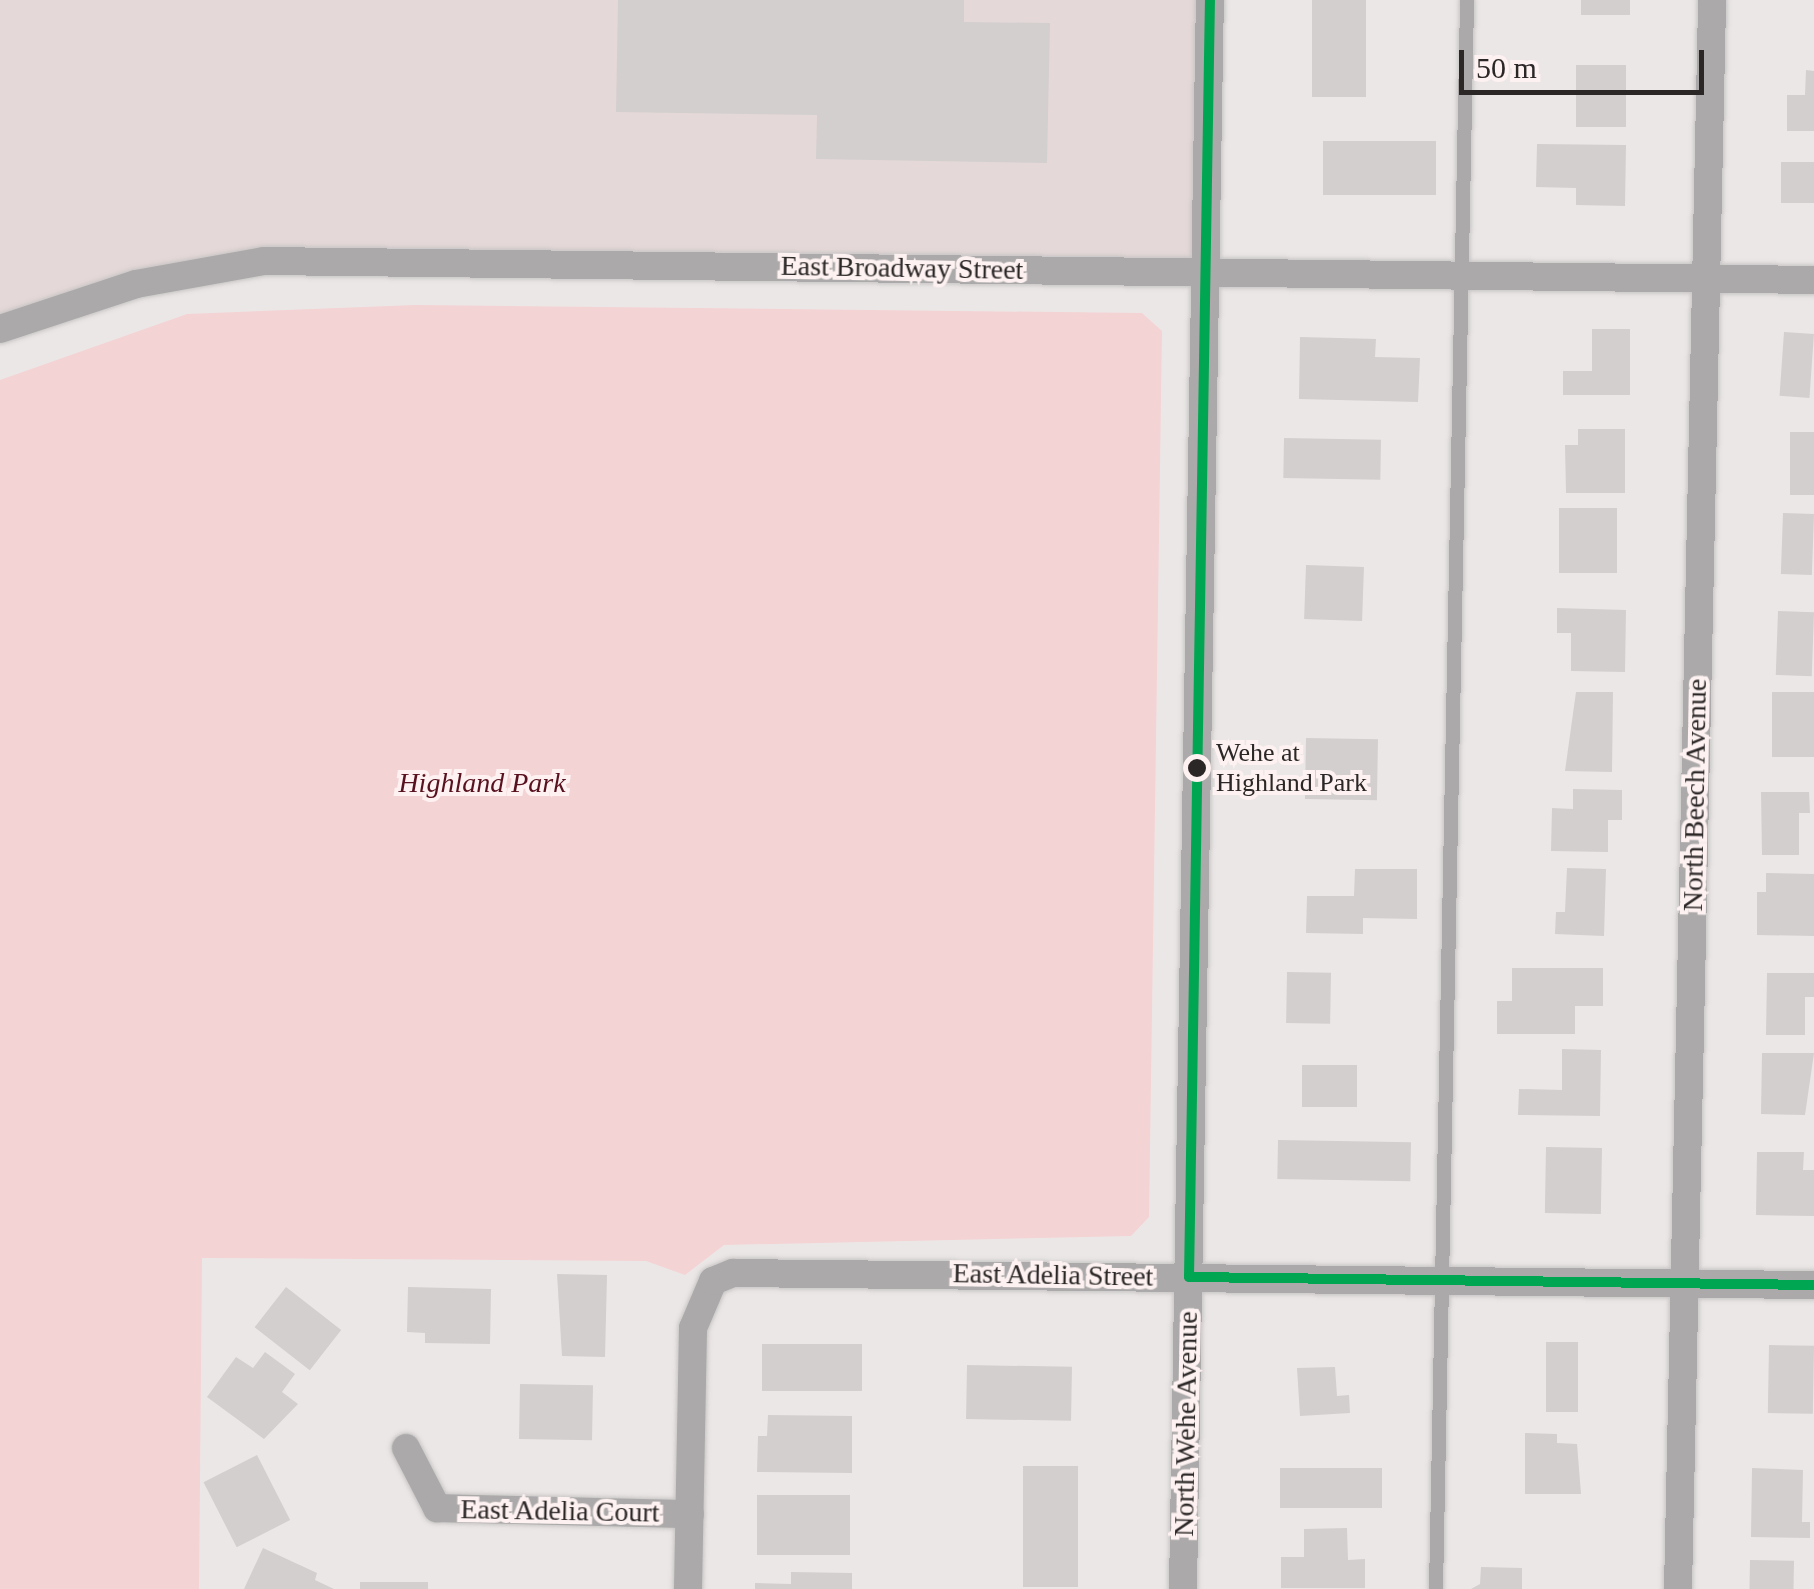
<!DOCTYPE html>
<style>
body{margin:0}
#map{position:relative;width:1814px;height:1589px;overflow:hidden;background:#ece7e7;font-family:Georgia,serif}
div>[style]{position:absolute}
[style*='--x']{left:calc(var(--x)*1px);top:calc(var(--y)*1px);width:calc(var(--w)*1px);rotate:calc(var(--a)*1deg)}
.built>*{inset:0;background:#e5d8d8}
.green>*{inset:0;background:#f4d3d4}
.building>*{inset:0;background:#d3cfcf;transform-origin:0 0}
.roads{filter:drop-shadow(0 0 2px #c8c5c5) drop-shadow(0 0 2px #c8c5c5)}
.service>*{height:14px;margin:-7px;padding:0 7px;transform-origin:7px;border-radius:7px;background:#aba9a9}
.minor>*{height:28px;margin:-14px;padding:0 14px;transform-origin:14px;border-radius:14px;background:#aba9a9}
.bus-1>*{height:10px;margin:-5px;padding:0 5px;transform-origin:5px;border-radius:5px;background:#00a651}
.dots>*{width:28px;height:28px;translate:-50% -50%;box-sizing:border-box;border:5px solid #fdf1f1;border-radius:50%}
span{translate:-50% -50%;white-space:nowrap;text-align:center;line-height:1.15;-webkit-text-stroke:8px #fdf1f1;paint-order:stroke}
.bus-label{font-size:26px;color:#2b2727}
.left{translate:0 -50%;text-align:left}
.street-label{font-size:28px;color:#2b2727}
.park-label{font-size:28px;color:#58111e;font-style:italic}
.scale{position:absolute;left:1459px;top:50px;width:245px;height:45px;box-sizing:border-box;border:5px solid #2b2727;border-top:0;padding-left:12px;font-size:30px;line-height:35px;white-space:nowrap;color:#2b2727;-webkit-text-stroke:8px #fdf1f1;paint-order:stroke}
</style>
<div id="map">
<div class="built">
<div style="clip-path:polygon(0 0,1210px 0,1205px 273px,265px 261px,0 329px)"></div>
</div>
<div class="green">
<div style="clip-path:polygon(415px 305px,1142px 313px,1162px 331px,1149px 1217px,1131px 1236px,724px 1245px,685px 1275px,646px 1261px,202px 1258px,199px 1589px,0 1589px,0 380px,187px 314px)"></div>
</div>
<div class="building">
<div style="clip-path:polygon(618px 0,964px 0,964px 22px,1050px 23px,1047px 163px,816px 159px,817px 115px,616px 112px)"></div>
<div style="left:1312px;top:0;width:54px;height:97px"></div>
<div style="left:1581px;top:0;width:49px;height:15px"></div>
<div style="left:1576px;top:65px;width:50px;height:62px"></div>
<div style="clip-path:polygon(1806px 70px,1814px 71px,1814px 131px,1787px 131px,1787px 95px,1805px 95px)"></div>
<div style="left:1323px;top:141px;width:113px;height:54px"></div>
<div style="clip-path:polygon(1537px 144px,1626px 145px,1625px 206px,1576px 205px,1576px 188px,1536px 187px)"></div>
<div style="left:1781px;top:162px;width:33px;height:41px"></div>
<div style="clip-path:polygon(1592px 329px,1630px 329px,1630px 395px,1563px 395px,1563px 371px,1592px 371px)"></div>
<div style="left:1784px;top:332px;width:30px;height:64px;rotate:4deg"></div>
<div style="clip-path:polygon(1300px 337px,1376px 339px,1375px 357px,1420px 358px,1418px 402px,1299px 399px)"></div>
<div style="clip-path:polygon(1578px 429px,1625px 429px,1625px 493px,1566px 493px,1565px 445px,1578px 445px)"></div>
<div style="left:1790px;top:432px;width:24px;height:63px"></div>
<div style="left:1284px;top:438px;width:97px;height:40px;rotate:1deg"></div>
<div style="left:1559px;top:508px;width:58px;height:65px"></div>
<div style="left:1783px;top:513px;width:31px;height:61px;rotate:2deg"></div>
<div style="left:1306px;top:565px;width:58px;height:54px;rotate:2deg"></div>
<div style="clip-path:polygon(1557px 608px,1626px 610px,1625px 672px,1571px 671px,1571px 633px,1557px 633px)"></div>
<div style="left:1778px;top:611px;width:36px;height:64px;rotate:2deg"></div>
<div style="clip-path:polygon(1576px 692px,1613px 692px,1612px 772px,1565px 771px)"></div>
<div style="left:1772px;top:692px;width:42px;height:65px"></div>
<div style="left:1306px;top:738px;width:72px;height:61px;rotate:1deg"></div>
<div style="clip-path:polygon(1573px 789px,1622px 790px,1622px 820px,1608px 820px,1608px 852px,1551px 851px,1552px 808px,1573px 809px)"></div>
<div style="clip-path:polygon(1761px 792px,1809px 792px,1810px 813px,1799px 813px,1799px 855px,1762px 855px)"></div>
<div style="clip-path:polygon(1567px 868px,1606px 869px,1604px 936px,1555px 934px,1556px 912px,1565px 912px)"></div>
<div style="clip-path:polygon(1355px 869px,1417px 869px,1417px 919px,1363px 918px,1363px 934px,1306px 933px,1307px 896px,1354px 896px)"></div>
<div style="clip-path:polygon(1766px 873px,1814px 874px,1814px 936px,1757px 935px,1757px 892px,1766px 892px)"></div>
<div style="clip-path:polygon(1512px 968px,1603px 968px,1603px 1006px,1575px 1006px,1575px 1034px,1497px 1034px,1497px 1001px,1512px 1001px)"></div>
<div style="left:1287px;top:972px;width:44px;height:51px;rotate:1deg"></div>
<div style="clip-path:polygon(1767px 973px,1814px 973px,1814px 997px,1805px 997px,1805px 1035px,1766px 1035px)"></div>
<div style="clip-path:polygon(1562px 1049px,1601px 1050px,1600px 1116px,1518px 1115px,1519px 1089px,1562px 1090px)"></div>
<div style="clip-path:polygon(1762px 1053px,1814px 1053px,1805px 1115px,1761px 1114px)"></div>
<div style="left:1302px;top:1065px;width:55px;height:42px"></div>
<div style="left:1278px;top:1140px;width:133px;height:39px;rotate:1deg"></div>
<div style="left:1546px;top:1147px;width:56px;height:66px;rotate:1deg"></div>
<div style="clip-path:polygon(1757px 1152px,1804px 1152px,1803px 1170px,1814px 1170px,1814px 1216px,1756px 1215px)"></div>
<div style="clip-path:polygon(557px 1274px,607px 1275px,605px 1357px,562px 1356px)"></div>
<div style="left:286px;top:1287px;width:70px;height:51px;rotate:38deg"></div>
<div style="clip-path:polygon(408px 1287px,491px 1289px,490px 1344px,425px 1343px,425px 1333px,407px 1332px)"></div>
<div style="left:1546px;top:1342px;width:32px;height:70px"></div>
<div style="left:762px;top:1344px;width:100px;height:47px"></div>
<div style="left:1769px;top:1345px;width:45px;height:68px;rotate:1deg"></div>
<div style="clip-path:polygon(265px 1352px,295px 1374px,282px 1392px,298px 1404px,264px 1439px,207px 1397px,236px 1357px,253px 1368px)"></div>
<div style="left:967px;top:1365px;width:105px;height:54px;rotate:1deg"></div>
<div style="clip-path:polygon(1335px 1367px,1337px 1396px,1349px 1395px,1350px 1413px,1300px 1416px,1297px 1368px)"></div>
<div style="left:520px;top:1384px;width:73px;height:55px;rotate:1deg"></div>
<div style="clip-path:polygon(768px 1415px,852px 1416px,852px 1473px,757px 1472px,758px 1436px,767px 1436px)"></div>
<div style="clip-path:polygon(1525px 1433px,1557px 1434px,1557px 1443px,1577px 1444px,1581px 1494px,1525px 1494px)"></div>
<div style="left:257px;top:1455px;width:73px;height:60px;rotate:63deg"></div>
<div style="left:1023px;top:1466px;width:55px;height:121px"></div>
<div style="left:1280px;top:1468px;width:102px;height:40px"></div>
<div style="clip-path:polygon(1752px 1468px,1803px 1470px,1802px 1522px,1810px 1522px,1810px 1538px,1751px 1537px)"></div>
<div style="left:757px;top:1495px;width:93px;height:60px"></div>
<div style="clip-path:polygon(1347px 1528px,1348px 1560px,1365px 1559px,1365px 1588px,1281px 1588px,1281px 1557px,1304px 1557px,1304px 1529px)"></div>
<div style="clip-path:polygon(263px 1548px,317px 1573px,315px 1580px,334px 1589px,244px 1589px)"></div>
<div style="left:1750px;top:1560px;width:44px;height:29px;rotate:1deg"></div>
<div style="clip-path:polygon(1481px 1567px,1522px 1568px,1522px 1589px,1471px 1589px,1480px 1584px)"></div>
<div style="clip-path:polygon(791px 1572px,852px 1573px,852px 1589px,755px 1589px,755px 1583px,791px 1584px)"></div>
<div style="left:360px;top:1582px;width:68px;height:7px"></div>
</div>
<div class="roads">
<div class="service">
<div style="--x:1436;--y:1589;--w:1589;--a:-88.88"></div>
</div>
<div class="minor">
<div style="--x:0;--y:329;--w:143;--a:-18.3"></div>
<div style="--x:136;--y:284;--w:130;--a:-10.2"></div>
<div style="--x:264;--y:261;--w:1550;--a:0.7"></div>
<div style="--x:406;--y:1448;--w:68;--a:62.7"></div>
<div style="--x:437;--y:1508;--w:253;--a:1.4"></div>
<div style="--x:688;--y:1589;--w:261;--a:-88.9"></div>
<div style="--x:693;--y:1328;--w:51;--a:-66.9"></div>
<div style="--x:713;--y:1281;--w:22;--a:-22"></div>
<div style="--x:733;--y:1273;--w:1081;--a:0.64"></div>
<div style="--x:1183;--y:1589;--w:1589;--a:-89.03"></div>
<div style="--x:1678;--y:1589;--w:1589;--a:-88.77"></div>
</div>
</div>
<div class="bus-1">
<div style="--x:1189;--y:1277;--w:1277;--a:-89.06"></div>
<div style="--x:1189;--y:1277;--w:625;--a:0.73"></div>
</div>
<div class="dots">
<div style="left:1197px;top:768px;background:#2b2727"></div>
</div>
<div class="bus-label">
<span class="left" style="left:1216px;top:768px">Wehe at<br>Highland Park</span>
</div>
<div class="street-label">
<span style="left:902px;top:268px;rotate:1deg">East Broadway Street</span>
<span style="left:1695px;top:795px;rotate:-89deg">North Beech Avenue</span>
<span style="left:1053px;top:1275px;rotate:1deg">East Adelia Street</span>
<span style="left:1186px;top:1424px;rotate:-89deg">North Wehe Avenue</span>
<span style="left:560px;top:1511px;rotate:1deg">East Adelia Court</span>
</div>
<div class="park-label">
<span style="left:482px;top:783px">Highland Park</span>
</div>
<div class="scale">50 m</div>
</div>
